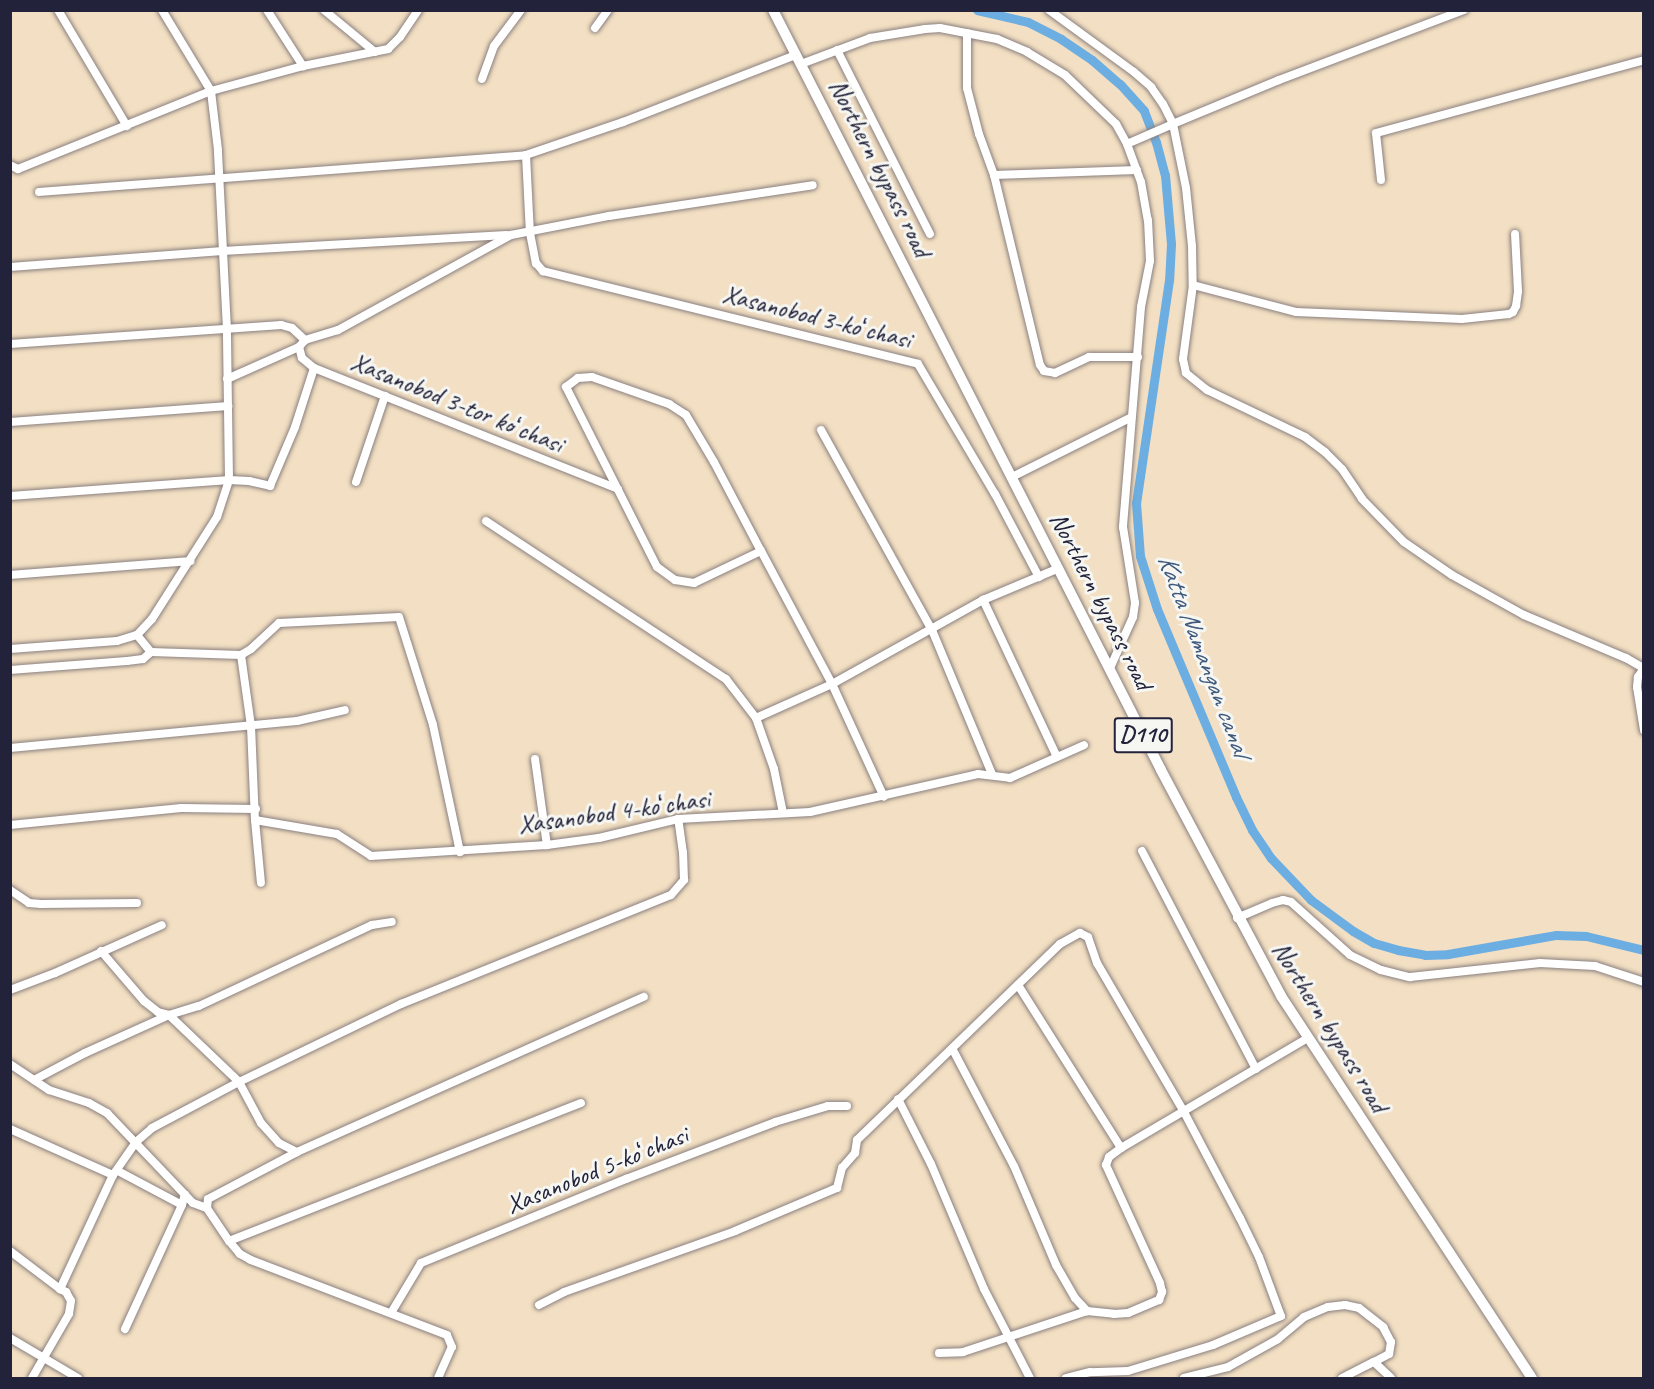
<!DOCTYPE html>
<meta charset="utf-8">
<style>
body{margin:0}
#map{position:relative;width:1654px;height:1389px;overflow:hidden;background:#f3dfc3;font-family:Caveat,sans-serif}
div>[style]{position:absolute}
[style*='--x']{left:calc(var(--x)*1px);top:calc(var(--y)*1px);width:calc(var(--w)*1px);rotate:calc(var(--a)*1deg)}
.canal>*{height:9px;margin:-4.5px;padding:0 4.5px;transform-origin:4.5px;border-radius:4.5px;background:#6caee1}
.roads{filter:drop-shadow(0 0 2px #8a807f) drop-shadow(0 0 2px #8a807f)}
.minor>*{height:8px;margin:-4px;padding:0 4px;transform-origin:4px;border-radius:4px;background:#fff}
.major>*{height:10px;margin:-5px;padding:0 5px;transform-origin:5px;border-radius:5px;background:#fff}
span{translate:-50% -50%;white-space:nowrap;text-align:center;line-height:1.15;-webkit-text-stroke:6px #f6f6f2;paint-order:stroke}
.shield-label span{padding:2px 4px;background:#f6f6f2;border:2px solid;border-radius:4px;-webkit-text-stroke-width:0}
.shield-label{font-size:24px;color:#22223b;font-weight:700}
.street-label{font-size:26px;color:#22223b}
.water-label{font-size:27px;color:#405a7d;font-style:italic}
.frame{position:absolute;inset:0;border:12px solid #22223b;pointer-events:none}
</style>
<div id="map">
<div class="canal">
<div style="--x:977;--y:10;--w:52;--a:13.2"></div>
<div style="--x:1028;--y:22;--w:37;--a:27"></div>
<div style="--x:1061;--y:39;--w:37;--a:34"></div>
<div style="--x:1092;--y:60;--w:37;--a:41"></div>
<div style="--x:1120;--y:84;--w:36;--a:48"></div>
<div style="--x:1144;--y:111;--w:33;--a:69"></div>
<div style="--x:1156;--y:142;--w:34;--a:75"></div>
<div style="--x:1165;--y:175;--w:69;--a:85"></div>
<div style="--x:1171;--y:244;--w:36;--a:93"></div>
<div style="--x:1169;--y:280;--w:225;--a:98.4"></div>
<div style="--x:1136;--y:503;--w:53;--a:85.7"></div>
<div style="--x:1140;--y:556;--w:56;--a:72.2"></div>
<div style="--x:1157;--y:609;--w:204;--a:67.2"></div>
<div style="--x:1236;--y:797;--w:37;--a:64"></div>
<div style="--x:1252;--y:830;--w:34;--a:56"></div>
<div style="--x:1271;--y:858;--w:58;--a:46.4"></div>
<div style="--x:1311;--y:900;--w:52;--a:36.4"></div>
<div style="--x:1353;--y:931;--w:24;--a:30"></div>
<div style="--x:1374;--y:943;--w:25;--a:16"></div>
<div style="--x:1398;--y:950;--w:27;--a:10"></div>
<div style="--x:1425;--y:955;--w:23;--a:-2"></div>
<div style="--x:1448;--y:954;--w:110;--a:-10"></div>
<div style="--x:1556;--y:935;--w:30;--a:2"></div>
<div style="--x:1586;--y:936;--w:60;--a:13.6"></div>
</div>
<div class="roads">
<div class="minor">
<div style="--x:58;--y:10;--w:135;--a:59.3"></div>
<div style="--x:267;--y:10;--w:67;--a:57.3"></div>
<div style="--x:324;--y:10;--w:66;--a:39.5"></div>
<div style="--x:1049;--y:10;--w:105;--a:36.1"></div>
<div style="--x:1134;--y:72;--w:23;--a:41"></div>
<div style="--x:1151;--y:87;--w:21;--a:55"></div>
<div style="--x:1163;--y:104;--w:22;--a:63"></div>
<div style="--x:1173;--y:124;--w:50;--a:156.5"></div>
<div style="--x:1464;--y:10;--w:198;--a:159.3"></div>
<div style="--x:1279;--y:80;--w:115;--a:157.5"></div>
<div style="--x:1173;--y:124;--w:65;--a:78.5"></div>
<div style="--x:1186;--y:188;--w:58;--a:84.1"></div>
<div style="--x:1192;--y:246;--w:39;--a:89"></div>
<div style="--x:1193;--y:285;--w:75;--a:97.7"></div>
<div style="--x:1183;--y:359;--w:14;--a:78"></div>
<div style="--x:1186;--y:373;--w:27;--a:39"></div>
<div style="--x:1207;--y:390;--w:109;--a:25.6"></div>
<div style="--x:1305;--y:437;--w:25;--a:37"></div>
<div style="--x:1325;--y:452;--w:24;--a:45"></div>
<div style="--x:1342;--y:469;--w:36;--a:56"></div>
<div style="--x:1362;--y:499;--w:60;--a:45.7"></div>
<div style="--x:1404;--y:542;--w:58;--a:34.5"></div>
<div style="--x:1452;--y:575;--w:82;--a:29.1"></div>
<div style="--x:1524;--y:615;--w:111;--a:22.9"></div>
<div style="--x:1626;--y:658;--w:20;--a:30"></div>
<div style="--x:595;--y:28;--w:22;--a:-54"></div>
<div style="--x:967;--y:33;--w:55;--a:90"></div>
<div style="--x:967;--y:88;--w:48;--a:75.4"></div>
<div style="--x:979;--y:134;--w:44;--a:69.9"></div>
<div style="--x:994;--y:175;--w:195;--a:76.4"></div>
<div style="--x:1040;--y:365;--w:7;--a:56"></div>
<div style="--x:1044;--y:371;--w:11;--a:10"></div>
<div style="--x:1055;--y:373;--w:38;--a:-25"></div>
<div style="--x:1089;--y:357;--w:49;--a:0"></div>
<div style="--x:837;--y:50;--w:206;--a:63.2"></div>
<div style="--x:801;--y:64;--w:74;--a:-20.6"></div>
<div style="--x:870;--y:38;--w:56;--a:-9.3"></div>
<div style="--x:925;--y:29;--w:15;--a:-4"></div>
<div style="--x:940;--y:28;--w:58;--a:10.9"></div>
<div style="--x:997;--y:39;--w:33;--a:23"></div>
<div style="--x:1027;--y:52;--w:44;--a:31.2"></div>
<div style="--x:1065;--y:75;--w:71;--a:43.9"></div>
<div style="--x:1116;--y:124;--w:23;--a:61"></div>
<div style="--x:1127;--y:144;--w:40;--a:69.8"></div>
<div style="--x:1141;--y:182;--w:39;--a:80"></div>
<div style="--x:1148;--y:220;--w:41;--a:87.2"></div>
<div style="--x:1150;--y:261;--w:47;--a:101.1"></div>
<div style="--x:1141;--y:307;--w:221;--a:94.7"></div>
<div style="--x:1123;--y:527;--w:77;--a:81"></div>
<div style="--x:1135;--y:603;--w:14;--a:98"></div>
<div style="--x:1133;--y:617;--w:56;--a:114.3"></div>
<div style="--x:482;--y:79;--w:35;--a:-70"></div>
<div style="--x:494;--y:46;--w:45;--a:-53.1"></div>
<div style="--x:526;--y:155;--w:78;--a:87.1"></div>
<div style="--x:530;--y:233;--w:31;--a:79"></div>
<div style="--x:536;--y:263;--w:11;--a:49"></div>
<div style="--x:543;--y:271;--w:386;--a:13.9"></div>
<div style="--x:918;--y:364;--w:151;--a:59.4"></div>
<div style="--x:995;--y:494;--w:94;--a:62.1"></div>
<div style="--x:10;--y:165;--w:9;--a:27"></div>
<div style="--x:18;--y:169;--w:208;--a:-22"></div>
<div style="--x:211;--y:91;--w:95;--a:-15.2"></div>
<div style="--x:303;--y:66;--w:87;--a:-11.3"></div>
<div style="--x:388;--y:49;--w:17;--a:-45"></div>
<div style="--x:400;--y:37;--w:32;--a:-56"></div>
<div style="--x:994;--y:175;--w:143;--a:-2"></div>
<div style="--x:1381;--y:180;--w:47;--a:-96.1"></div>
<div style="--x:1376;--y:133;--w:278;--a:-15.2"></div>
<div style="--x:39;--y:192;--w:488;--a:-4.3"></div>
<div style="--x:526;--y:155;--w:102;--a:-18.8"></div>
<div style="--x:623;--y:122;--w:186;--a:-21.2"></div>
<div style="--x:10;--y:267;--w:213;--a:-4.3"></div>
<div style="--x:222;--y:251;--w:285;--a:-3.2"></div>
<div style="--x:1193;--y:285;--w:106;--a:14.7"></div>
<div style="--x:1296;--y:312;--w:166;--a:2.4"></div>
<div style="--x:1462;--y:319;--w:47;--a:-6.1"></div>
<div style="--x:1509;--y:314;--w:4;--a:-27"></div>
<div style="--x:1513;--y:312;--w:7;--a:-63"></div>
<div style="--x:1516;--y:306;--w:15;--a:-82"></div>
<div style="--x:1518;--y:291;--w:57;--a:-93"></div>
<div style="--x:305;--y:340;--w:9;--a:131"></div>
<div style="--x:299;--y:347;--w:11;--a:75"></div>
<div style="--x:302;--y:358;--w:16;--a:40"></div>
<div style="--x:314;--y:368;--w:327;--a:21.7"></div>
<div style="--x:10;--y:344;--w:272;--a:-4"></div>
<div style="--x:281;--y:325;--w:11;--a:15"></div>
<div style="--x:292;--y:328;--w:18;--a:43"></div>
<div style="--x:305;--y:340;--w:34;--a:-17"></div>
<div style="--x:338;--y:330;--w:197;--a:-28.8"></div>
<div style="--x:511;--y:235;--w:100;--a:-11"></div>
<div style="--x:609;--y:216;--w:206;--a:-8.6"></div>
<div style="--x:227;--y:379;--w:79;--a:-24"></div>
<div style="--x:10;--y:422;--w:219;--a:-4.2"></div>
<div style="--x:821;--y:430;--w:229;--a:61"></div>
<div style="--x:932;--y:630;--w:156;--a:67.4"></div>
<div style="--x:1012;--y:477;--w:132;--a:-26.6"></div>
<div style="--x:356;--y:482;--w:91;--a:-71.4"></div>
<div style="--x:10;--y:496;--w:220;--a:-4.2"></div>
<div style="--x:229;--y:480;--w:20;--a:3"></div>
<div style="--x:249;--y:481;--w:22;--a:13"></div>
<div style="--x:270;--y:486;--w:64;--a:-67"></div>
<div style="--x:295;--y:427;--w:62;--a:-72.1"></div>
<div style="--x:486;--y:521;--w:287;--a:33.4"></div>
<div style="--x:726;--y:679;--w:49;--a:52.4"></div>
<div style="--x:761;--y:551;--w:74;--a:154.5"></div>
<div style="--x:694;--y:583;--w:19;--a:-171"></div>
<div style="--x:675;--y:580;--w:22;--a:-144"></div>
<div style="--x:657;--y:567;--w:202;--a:-116.8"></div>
<div style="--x:566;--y:387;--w:15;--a:-37"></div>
<div style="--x:578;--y:378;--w:14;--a:-4"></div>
<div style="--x:592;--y:377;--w:82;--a:19.3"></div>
<div style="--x:669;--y:404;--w:20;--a:33"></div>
<div style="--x:686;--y:415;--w:55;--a:59.2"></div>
<div style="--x:714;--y:462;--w:101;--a:62.2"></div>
<div style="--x:761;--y:551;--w:151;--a:61.9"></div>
<div style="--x:832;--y:684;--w:124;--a:65.3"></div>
<div style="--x:10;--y:575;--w:181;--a:-4.4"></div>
<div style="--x:137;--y:635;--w:22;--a:51"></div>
<div style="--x:151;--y:652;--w:90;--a:1.9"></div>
<div style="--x:241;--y:655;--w:12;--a:-31"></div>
<div style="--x:251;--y:649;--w:38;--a:-43"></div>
<div style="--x:279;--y:623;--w:120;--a:-2.9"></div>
<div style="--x:399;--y:617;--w:113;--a:72.5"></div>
<div style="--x:433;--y:725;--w:130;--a:78"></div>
<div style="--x:10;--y:649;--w:107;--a:-4.3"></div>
<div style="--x:117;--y:641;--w:21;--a:-17"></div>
<div style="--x:137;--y:635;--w:22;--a:-47"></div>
<div style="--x:152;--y:619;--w:121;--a:-57.5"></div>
<div style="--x:217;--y:517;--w:39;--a:-72"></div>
<div style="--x:229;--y:480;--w:150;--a:-90.8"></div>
<div style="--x:227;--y:330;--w:180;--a:-92.9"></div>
<div style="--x:218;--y:150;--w:59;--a:-96.8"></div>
<div style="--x:211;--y:91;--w:95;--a:-121.2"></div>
<div style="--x:241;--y:655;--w:72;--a:82"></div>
<div style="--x:251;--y:726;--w:94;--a:87.6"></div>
<div style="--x:255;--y:820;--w:63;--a:84.6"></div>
<div style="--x:1644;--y:668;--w:11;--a:124"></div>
<div style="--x:1638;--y:677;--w:10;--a:96"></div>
<div style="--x:1637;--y:687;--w:44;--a:80.8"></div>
<div style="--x:10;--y:670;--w:117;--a:-4.4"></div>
<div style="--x:127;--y:661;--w:16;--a:-7"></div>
<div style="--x:143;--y:659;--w:11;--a:-41"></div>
<div style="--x:10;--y:748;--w:288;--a:-5.4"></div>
<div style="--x:297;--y:721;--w:49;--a:-12.9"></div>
<div style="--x:1057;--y:757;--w:174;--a:-115.2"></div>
<div style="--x:983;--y:600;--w:82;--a:-22.8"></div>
<div style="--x:535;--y:759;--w:87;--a:82.1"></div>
<div style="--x:783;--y:813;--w:45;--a:-101.6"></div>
<div style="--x:774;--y:769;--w:54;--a:-109.4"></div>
<div style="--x:756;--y:718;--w:83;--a:-24.1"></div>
<div style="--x:832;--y:684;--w:173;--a:-29.1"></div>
<div style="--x:255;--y:820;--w:83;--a:9.7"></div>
<div style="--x:337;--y:834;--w:40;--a:32.9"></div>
<div style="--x:371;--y:856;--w:176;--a:-3.6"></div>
<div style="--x:547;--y:845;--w:52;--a:-7.7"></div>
<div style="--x:599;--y:838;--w:81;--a:-13.5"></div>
<div style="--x:678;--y:819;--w:132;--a:-3"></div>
<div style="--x:810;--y:812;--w:172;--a:-12.7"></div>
<div style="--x:978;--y:774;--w:32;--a:7"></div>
<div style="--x:1010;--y:778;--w:81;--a:-24"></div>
<div style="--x:10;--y:825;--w:172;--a:-5.7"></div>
<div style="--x:181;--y:808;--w:75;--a:0.8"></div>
<div style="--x:1142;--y:851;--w:246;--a:62.4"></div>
<div style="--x:10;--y:890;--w:23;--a:34"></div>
<div style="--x:29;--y:903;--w:12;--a:5"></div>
<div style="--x:41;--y:904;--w:96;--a:-0.6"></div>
<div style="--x:1237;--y:918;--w:38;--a:-23"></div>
<div style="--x:1272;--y:903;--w:11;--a:-15"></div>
<div style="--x:1283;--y:900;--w:8;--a:14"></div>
<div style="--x:1291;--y:902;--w:79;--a:41.9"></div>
<div style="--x:1350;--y:955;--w:34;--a:26"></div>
<div style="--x:1381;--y:970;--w:30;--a:14"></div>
<div style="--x:1410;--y:977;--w:131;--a:-6.1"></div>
<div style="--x:1540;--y:963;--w:55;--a:3.1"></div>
<div style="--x:1595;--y:966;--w:52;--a:18.1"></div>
<div style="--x:101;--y:951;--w:66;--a:49.3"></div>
<div style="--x:144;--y:1001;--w:18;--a:38"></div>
<div style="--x:158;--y:1012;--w:11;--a:15"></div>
<div style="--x:169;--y:1015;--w:97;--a:43.7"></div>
<div style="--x:239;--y:1082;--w:47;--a:61.8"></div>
<div style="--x:261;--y:1123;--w:27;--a:48"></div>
<div style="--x:279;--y:1143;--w:20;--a:27"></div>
<div style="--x:1018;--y:985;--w:193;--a:57.7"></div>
<div style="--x:1121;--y:1148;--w:215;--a:-30.5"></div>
<div style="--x:10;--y:990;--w:48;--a:-20.7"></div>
<div style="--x:55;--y:973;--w:117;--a:-24.2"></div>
<div style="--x:953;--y:1050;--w:131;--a:62.3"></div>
<div style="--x:1014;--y:1166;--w:108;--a:67"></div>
<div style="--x:1056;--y:1265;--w:38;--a:60"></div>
<div style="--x:1075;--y:1298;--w:18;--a:47"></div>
<div style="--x:10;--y:1064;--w:47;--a:33.7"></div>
<div style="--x:49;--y:1090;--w:42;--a:18"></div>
<div style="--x:89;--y:1103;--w:21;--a:29"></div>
<div style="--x:107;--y:1113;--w:124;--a:46.3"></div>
<div style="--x:193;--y:1203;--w:15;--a:20"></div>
<div style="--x:34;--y:1080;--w:58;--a:-27.9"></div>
<div style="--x:85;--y:1053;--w:92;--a:-24.3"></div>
<div style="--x:169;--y:1015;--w:31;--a:-17"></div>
<div style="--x:199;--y:1006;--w:191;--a:-25.1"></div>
<div style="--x:372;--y:925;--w:20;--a:-9"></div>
<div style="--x:898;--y:1099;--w:73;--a:63.1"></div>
<div style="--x:931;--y:1164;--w:136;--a:67"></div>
<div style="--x:984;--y:1289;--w:100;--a:62.7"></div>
<div style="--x:10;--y:1129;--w:113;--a:24.1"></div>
<div style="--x:113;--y:1175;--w:126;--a:114.9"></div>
<div style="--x:60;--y:1289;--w:7;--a:27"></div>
<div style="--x:66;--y:1292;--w:10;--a:61"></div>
<div style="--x:71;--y:1301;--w:13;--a:99"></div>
<div style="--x:69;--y:1314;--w:74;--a:120"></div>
<div style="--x:118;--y:1171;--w:72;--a:28"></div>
<div style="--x:113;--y:1175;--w:40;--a:-55.1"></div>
<div style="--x:136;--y:1142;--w:21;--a:-41"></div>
<div style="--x:152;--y:1128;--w:98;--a:-27.9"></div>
<div style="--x:239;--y:1082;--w:180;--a:-25.7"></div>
<div style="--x:401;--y:1004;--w:291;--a:-22"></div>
<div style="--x:671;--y:895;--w:20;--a:-49"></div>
<div style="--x:684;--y:880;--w:27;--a:-92"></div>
<div style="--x:683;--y:853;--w:34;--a:-98"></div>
<div style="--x:229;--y:1241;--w:378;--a:-21.4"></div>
<div style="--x:10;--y:1251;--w:63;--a:37.2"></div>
<div style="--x:539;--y:1305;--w:28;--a:-27"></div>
<div style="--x:564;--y:1292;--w:182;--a:-19.6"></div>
<div style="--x:735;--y:1231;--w:111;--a:-22.9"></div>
<div style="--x:837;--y:1188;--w:21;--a:-76"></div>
<div style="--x:842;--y:1168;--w:20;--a:-49"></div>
<div style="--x:855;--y:1153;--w:13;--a:-81"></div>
<div style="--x:857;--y:1140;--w:282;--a:-44"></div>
<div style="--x:1060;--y:944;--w:23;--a:-29"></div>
<div style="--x:1080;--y:933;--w:9;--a:27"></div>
<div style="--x:1088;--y:937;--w:28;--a:71"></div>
<div style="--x:1097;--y:963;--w:173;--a:59.7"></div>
<div style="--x:1184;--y:1112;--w:120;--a:62.2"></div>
<div style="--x:1240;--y:1218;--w:43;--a:64"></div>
<div style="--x:1259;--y:1257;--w:63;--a:69.6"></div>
<div style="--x:1281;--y:1316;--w:74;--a:156.9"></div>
<div style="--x:1213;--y:1345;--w:89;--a:163"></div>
<div style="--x:1128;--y:1371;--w:38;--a:178"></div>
<div style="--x:1090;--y:1372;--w:25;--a:166"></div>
<div style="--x:391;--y:1313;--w:58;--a:-59"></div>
<div style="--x:421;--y:1263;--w:222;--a:-22.3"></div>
<div style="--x:626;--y:1179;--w:160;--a:-20.9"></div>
<div style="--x:775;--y:1122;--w:55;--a:-16.8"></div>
<div style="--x:828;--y:1106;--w:19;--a:0"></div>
<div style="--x:125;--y:1329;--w:136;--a:-65.3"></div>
<div style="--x:182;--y:1205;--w:11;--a:-75"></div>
<div style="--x:10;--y:1338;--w:79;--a:30.5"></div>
<div style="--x:939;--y:1353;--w:24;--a:-2"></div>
<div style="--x:963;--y:1352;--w:131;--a:-18.3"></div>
<div style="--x:1087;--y:1311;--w:27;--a:6"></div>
<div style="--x:1114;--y:1314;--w:14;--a:-4"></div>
<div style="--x:1128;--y:1313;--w:34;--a:-23"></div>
<div style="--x:1159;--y:1300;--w:9;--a:-69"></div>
<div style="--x:1162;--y:1292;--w:9;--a:-103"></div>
<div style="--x:1160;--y:1283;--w:130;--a:-114.6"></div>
<div style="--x:1106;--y:1165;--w:9;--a:-69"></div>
<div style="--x:1109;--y:1157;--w:15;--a:-37"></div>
<div style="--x:438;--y:1378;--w:34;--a:-66"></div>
<div style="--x:452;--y:1347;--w:13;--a:-113"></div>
<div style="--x:447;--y:1335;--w:210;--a:-159.1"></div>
<div style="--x:251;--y:1260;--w:13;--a:-151"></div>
<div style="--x:240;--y:1254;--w:17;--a:-130"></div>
<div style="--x:229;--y:1241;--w:40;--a:-124"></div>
<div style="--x:207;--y:1208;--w:9;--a:-84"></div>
<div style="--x:208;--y:1199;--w:101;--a:-27.8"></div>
<div style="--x:297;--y:1152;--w:380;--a:-24.1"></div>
<div style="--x:1184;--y:1378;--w:45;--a:-14"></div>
<div style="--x:1228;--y:1367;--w:57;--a:-29.2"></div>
<div style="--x:1278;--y:1339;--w:34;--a:-40"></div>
<div style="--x:1304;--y:1317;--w:26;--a:-23"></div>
<div style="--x:1328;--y:1307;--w:17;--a:-7"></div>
<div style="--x:1345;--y:1305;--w:14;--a:12"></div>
<div style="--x:1359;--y:1308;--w:31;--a:38"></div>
<div style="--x:1383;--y:1327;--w:17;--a:62"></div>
<div style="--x:1391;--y:1342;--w:12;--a:99"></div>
<div style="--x:1389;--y:1354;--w:17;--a:152"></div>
<div style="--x:1374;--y:1362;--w:23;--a:43"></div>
<div style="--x:1342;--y:1378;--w:36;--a:-27"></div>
</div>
<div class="major">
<div style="--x:773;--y:10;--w:853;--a:62.95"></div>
<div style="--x:1161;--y:770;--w:256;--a:62"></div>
<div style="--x:1281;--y:996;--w:457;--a:56.7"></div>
</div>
</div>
<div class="shield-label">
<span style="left:1143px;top:735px">D110</span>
</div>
<div class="street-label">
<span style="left:880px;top:168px;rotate:63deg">Northern bypass road</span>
<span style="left:817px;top:317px;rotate:14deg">Xasanobod 3-koʻchasi</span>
<span style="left:457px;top:403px;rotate:22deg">Xasanobod 3-tor koʻchasi</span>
<span style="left:1101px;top:601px;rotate:63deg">Northern bypass road</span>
<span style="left:614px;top:812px;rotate:-8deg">Xasanobod 4-koʻchasi</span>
<span style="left:1330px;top:1027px;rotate:58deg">Northern bypass road</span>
<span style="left:597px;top:1170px;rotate:-22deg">Xasanobod 5-koʻchasi</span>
</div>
<div class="water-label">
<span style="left:1204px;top:655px;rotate:69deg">Katta Namangan canal</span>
</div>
<div class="frame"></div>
</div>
